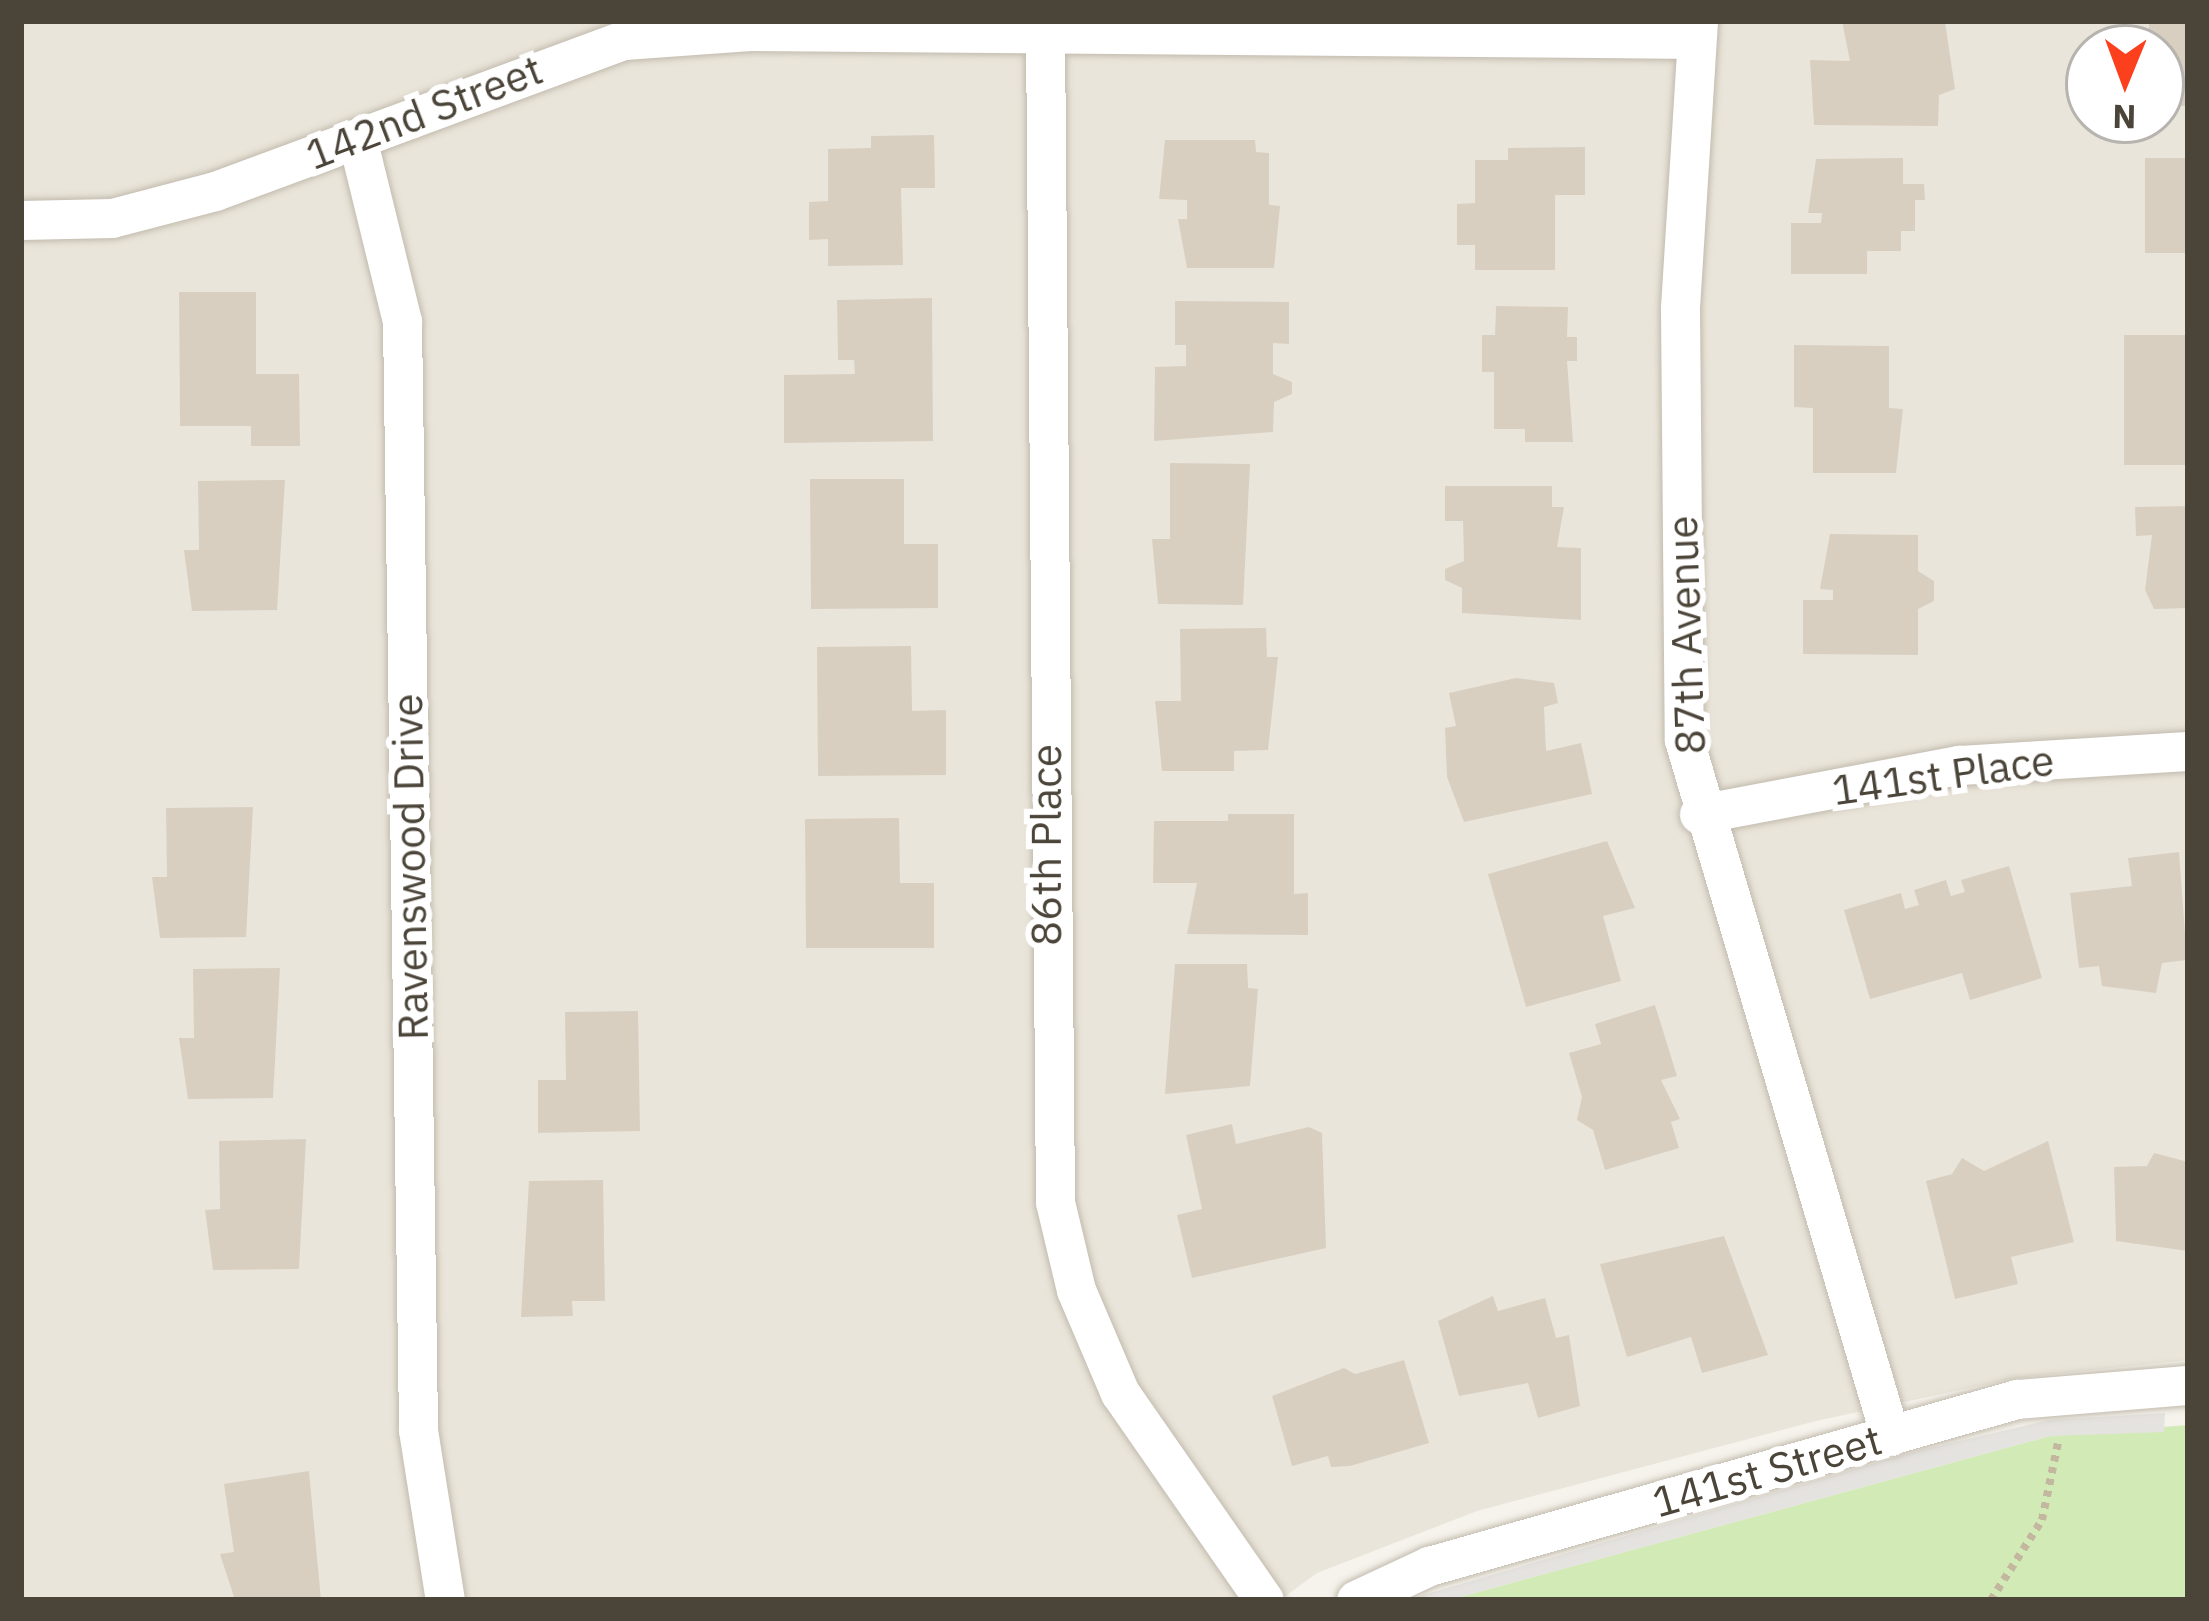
<!DOCTYPE html>
<style>
body{margin:0}
#map{position:relative;width:2209px;height:1621px;overflow:hidden;background:#f6f3ec;font-family:"IBM Plex Sans",sans-serif}
div>[style]{position:absolute}
[style*='--x']{left:calc(var(--x)*1px);top:calc(var(--y)*1px);width:calc(var(--w)*1px);rotate:calc(var(--a)*1deg)}
.residential>*{inset:0;background:#eae5da}
.green>*{inset:0;background:#d2eab5}
.parking>*{inset:0;background:#e5e3e0}
.building>*{inset:0;background:#d8cfc1;transform-origin:0 0}
.path>*{height:8px;margin-top:-4px;transform-origin:0;background:repeating-linear-gradient(90deg,#c4b79f 0 6px,transparent 0 12px)}
.roads{filter:drop-shadow(0 0 3px #c2bbae) drop-shadow(0 0 3px #c2bbae)}
.street>*{height:39px;margin:-19.5px;padding:0 19.5px;transform-origin:19.5px;border-radius:19.5px;background:#fff}
span{translate:-50% -50%;white-space:nowrap;text-align:center;line-height:1.15;-webkit-text-stroke:12px #fff;paint-order:stroke}
.street-label{font-size:42px;color:#4b4439}
.frame{position:absolute;inset:0;border:24px solid #4b4439;pointer-events:none}
.north{position:absolute;left:2065px;top:24px;width:120px;height:120px;box-sizing:border-box;background:#fff;border:3px solid #b7b4b0;border-radius:50%;rotate:181deg;font-size:33px;font-weight:700;line-height:48px;text-align:center;color:#4b4439}
.north::after{content:'';display:block;margin:auto;width:42px;height:54px;background:#fc3f1d;clip-path:polygon(50% 0,100% 100%,50% 72%,0 100%)}
</style>
<div id="map">
<div class="residential">
<div style="clip-path:polygon(evenodd,21px 21px,2188px 21px,2188px 1360px,2016px 1378px,1816px 1421px,1477px 1511px,1317px 1573px,1280px 1600px,21px 1600px,21px 21px,2089px 48px,2161px 48px,2161px 120px,2089px 120px,2089px 48px)"></div>
</div>
<div class="green">
<div style="clip-path:polygon(2188px 1425px,2188px 1600px,1449px 1600px,2050px 1436px)"></div>
</div>
<div class="parking">
<div style="clip-path:polygon(2165px 1413px,2164px 1432px,2050px 1436px,1449px 1600px,1406px 1600px,1913px 1452px,2049px 1420px)"></div>
</div>
<div class="building">
<div style="clip-path:polygon(1842px 21px,1945px 22px,1955px 89px,1939px 95px,1938px 126px,1814px 125px,1810px 60px,1850px 61px)"></div>
<div style="clip-path:polygon(2149px 21px,2188px 21px,2188px 106px,2161px 106px,2161px 48px,2149px 40px)"></div>
<div style="clip-path:polygon(934px 135px,935px 188px,901px 188px,903px 265px,828px 266px,828px 239px,809px 240px,809px 202px,828px 201px,828px 149px,871px 148px,871px 136px)"></div>
<div style="clip-path:polygon(1165px 140px,1255px 140px,1256px 152px,1269px 153px,1269px 205px,1280px 206px,1274px 268px,1187px 268px,1178px 219px,1187px 219px,1187px 200px,1159px 199px)"></div>
<div style="clip-path:polygon(1585px 147px,1585px 195px,1555px 195px,1555px 270px,1475px 270px,1475px 245px,1457px 245px,1457px 204px,1475px 203px,1475px 160px,1508px 160px,1508px 148px)"></div>
<div style="clip-path:polygon(1903px 158px,1903px 184px,1924px 184px,1925px 200px,1915px 200px,1915px 231px,1901px 231px,1901px 251px,1867px 251px,1867px 274px,1791px 274px,1791px 223px,1821px 223px,1822px 213px,1808px 213px,1816px 159px)"></div>
<div style="left:2145px;top:158px;width:43px;height:95px"></div>
<div style="clip-path:polygon(179px 292px,256px 292px,256px 374px,299px 374px,300px 446px,251px 446px,251px 426px,180px 426px)"></div>
<div style="clip-path:polygon(932px 298px,933px 441px,784px 443px,784px 375px,855px 374px,854px 360px,838px 360px,837px 300px)"></div>
<div style="clip-path:polygon(1175px 301px,1289px 302px,1289px 344px,1273px 343px,1273px 374px,1292px 382px,1292px 394px,1274px 402px,1273px 432px,1154px 441px,1155px 367px,1186px 366px,1186px 345px,1175px 345px)"></div>
<div style="clip-path:polygon(1496px 306px,1568px 307px,1567px 337px,1577px 337px,1577px 361px,1567px 361px,1573px 442px,1525px 442px,1525px 429px,1494px 429px,1494px 372px,1482px 372px,1482px 335px,1495px 335px)"></div>
<div style="left:2188px;top:335px;width:130px;height:64px;rotate:90deg"></div>
<div style="clip-path:polygon(1794px 345px,1889px 346px,1889px 408px,1903px 409px,1896px 473px,1813px 473px,1813px 408px,1794px 407px)"></div>
<div style="clip-path:polygon(1170px 463px,1250px 464px,1243px 605px,1158px 604px,1152px 539px,1170px 539px)"></div>
<div style="clip-path:polygon(810px 479px,904px 479px,904px 544px,938px 544px,938px 608px,811px 609px)"></div>
<div style="clip-path:polygon(285px 480px,277px 610px,192px 611px,184px 550px,199px 550px,198px 481px)"></div>
<div style="clip-path:polygon(1445px 486px,1552px 486px,1552px 507px,1564px 507px,1557px 547px,1581px 548px,1581px 620px,1462px 613px,1462px 588px,1445px 580px,1445px 569px,1464px 561px,1463px 521px,1445px 521px)"></div>
<div style="clip-path:polygon(2188px 506px,2188px 608px,2154px 609px,2145px 590px,2152px 535px,2136px 536px,2135px 507px)"></div>
<div style="clip-path:polygon(1830px 534px,1918px 535px,1918px 571px,1934px 581px,1934px 601px,1918px 609px,1918px 655px,1803px 654px,1803px 600px,1833px 600px,1833px 590px,1820px 589px)"></div>
<div style="clip-path:polygon(1266px 628px,1267px 657px,1278px 657px,1268px 750px,1234px 751px,1234px 771px,1162px 771px,1155px 701px,1181px 701px,1180px 629px)"></div>
<div style="clip-path:polygon(911px 646px,912px 711px,946px 710px,946px 775px,818px 776px,817px 647px)"></div>
<div style="clip-path:polygon(1516px 678px,1554px 683px,1558px 703px,1544px 707px,1546px 751px,1581px 743px,1592px 794px,1464px 822px,1447px 777px,1445px 728px,1456px 726px,1449px 693px)"></div>
<div style="clip-path:polygon(253px 807px,246px 937px,160px 938px,152px 877px,167px 877px,166px 808px)"></div>
<div style="clip-path:polygon(1228px 814px,1294px 814px,1294px 894px,1308px 893px,1308px 935px,1187px 934px,1197px 883px,1153px 883px,1154px 821px,1228px 821px)"></div>
<div style="clip-path:polygon(899px 818px,900px 883px,934px 883px,934px 948px,806px 948px,805px 819px)"></div>
<div style="clip-path:polygon(1607px 841px,1635px 908px,1603px 916px,1621px 981px,1526px 1007px,1488px 874px)"></div>
<div style="clip-path:polygon(2179px 852px,2187px 960px,2162px 963px,2156px 993px,2102px 986px,2099px 966px,2079px 968px,2070px 893px,2132px 886px,2128px 858px)"></div>
<div style="clip-path:polygon(2009px 866px,2042px 978px,1970px 1000px,1962px 973px,1870px 999px,1844px 910px,1901px 893px,1905px 909px,1919px 905px,1914px 890px,1946px 880px,1951px 896px,1965px 892px,1961px 880px)"></div>
<div style="clip-path:polygon(1175px 964px,1247px 964px,1248px 988px,1258px 989px,1250px 1086px,1165px 1094px)"></div>
<div style="clip-path:polygon(280px 968px,273px 1098px,188px 1099px,179px 1038px,194px 1038px,193px 969px)"></div>
<div style="clip-path:polygon(1655px 1005px,1677px 1076px,1661px 1080px,1680px 1119px,1671px 1122px,1679px 1148px,1605px 1170px,1593px 1130px,1577px 1120px,1582px 1097px,1569px 1053px,1601px 1044px,1595px 1024px)"></div>
<div style="clip-path:polygon(638px 1011px,640px 1131px,538px 1133px,538px 1080px,566px 1080px,565px 1012px)"></div>
<div style="clip-path:polygon(1232px 1124px,1236px 1144px,1309px 1127px,1322px 1133px,1326px 1248px,1192px 1278px,1177px 1215px,1202px 1209px,1186px 1135px)"></div>
<div style="clip-path:polygon(306px 1139px,299px 1269px,213px 1270px,205px 1210px,220px 1209px,219px 1141px)"></div>
<div style="clip-path:polygon(2048px 1141px,2074px 1242px,2011px 1257px,2018px 1284px,1955px 1299px,1926px 1181px,1952px 1174px,1962px 1158px,1984px 1171px)"></div>
<div style="clip-path:polygon(2154px 1153px,2188px 1162px,2188px 1251px,2116px 1241px,2114px 1167px,2147px 1166px)"></div>
<div style="clip-path:polygon(603px 1180px,605px 1301px,572px 1301px,573px 1316px,521px 1317px,529px 1181px)"></div>
<div style="clip-path:polygon(1724px 1236px,1768px 1355px,1702px 1373px,1691px 1337px,1627px 1357px,1600px 1264px)"></div>
<div style="clip-path:polygon(1493px 1296px,1498px 1311px,1545px 1298px,1556px 1338px,1569px 1335px,1580px 1406px,1538px 1418px,1528px 1383px,1459px 1396px,1438px 1321px)"></div>
<div style="clip-path:polygon(1404px 1360px,1429px 1443px,1350px 1466px,1331px 1467px,1328px 1456px,1292px 1466px,1272px 1396px,1344px 1368px,1355px 1374px)"></div>
<div style="clip-path:polygon(309px 1471px,321px 1600px,235px 1600px,220px 1554px,234px 1552px,224px 1484px)"></div>
</div>
<div class="path">
<div style="--x:1991;--y:1600;--w:95;--a:-57.5"></div>
<div style="--x:2042;--y:1520;--w:79;--a:-78.3"></div>
</div>
<div class="roads">
<div class="street">
<div style="--x:1698;--y:21;--w:289;--a:93.6"></div>
<div style="--x:1680;--y:309;--w:431;--a:89.5"></div>
<div style="--x:1684;--y:740;--w:726;--a:73.51"></div>
<div style="--x:1045;--y:33;--w:1169;--a:89.51"></div>
<div style="--x:1055;--y:1202;--w:90;--a:76.6"></div>
<div style="--x:1076;--y:1290;--w:112;--a:66.9"></div>
<div style="--x:1120;--y:1393;--w:252;--a:55.2"></div>
<div style="--x:357;--y:138;--w:188;--a:76.2"></div>
<div style="--x:402;--y:321;--w:1109;--a:89.17"></div>
<div style="--x:418;--y:1430;--w:172;--a:81"></div>
<div style="--x:21;--y:220;--w:91;--a:-1.3"></div>
<div style="--x:112;--y:218;--w:106;--a:-14.7"></div>
<div style="--x:215;--y:191;--w:436;--a:-20.3"></div>
<div style="--x:624;--y:40;--w:126;--a:-4.1"></div>
<div style="--x:750;--y:31;--w:946;--a:0.48"></div>
<div style="--x:1699;--y:814;--w:265;--a:-10.7"></div>
<div style="--x:1959;--y:765;--w:229;--a:-3.5"></div>
<div style="--x:1356;--y:1600;--w:81;--a:-25"></div>
<div style="--x:1429;--y:1566;--w:611;--a:-15.86"></div>
<div style="--x:2017;--y:1399;--w:172;--a:-4.7"></div>
</div>
</div>
<div class="street-label">
<span style="left:424px;top:112px;rotate:-21deg">142nd Street</span>
<span style="left:1686px;top:635px;rotate:-92deg">87th Avenue</span>
<span style="left:1943px;top:775px;rotate:-8deg">141st Place</span>
<span style="left:1046px;top:845px;rotate:-90deg">86th Place</span>
<span style="left:410px;top:867px;rotate:-91deg">Ravenswood Drive</span>
<span style="left:1767px;top:1471px;rotate:-16deg">141st Street</span>
</div>
<div class="frame"></div>
<div class="north">N</div>
</div>
